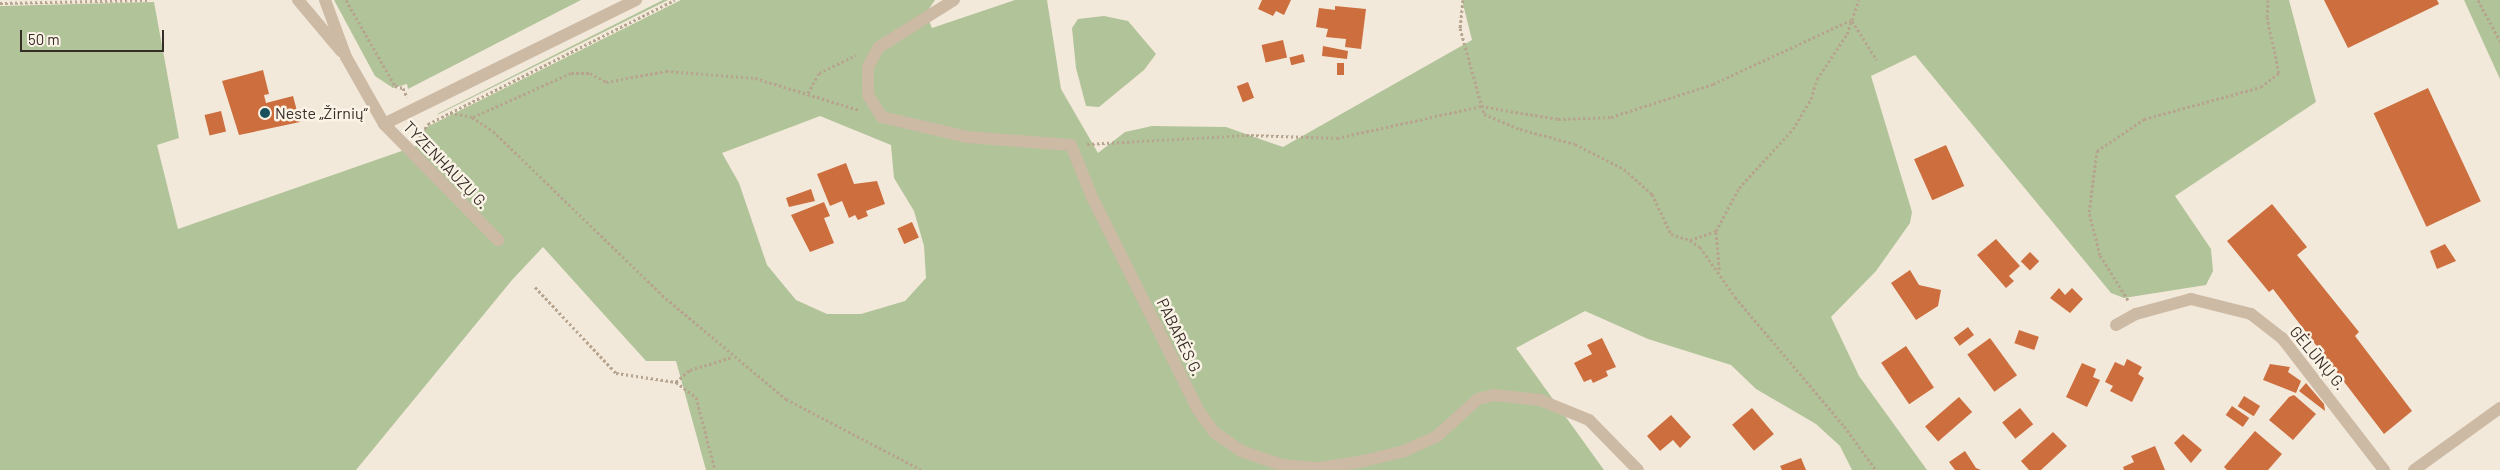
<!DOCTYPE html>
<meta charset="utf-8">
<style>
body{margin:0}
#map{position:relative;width:2500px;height:470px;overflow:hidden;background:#f3e9da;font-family:Barlow,sans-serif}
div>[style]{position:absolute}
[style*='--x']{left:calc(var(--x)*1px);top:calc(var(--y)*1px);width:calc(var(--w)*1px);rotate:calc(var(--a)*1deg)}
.green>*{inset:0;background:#b1c399}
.building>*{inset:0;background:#cd6e3e;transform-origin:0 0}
.path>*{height:3px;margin-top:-1.5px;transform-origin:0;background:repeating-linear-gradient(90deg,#b7a48f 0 2.5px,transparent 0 5px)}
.minor>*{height:12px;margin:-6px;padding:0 6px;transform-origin:6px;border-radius:6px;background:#ccbaa5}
.dots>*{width:14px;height:14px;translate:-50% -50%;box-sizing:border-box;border:2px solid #faf3e6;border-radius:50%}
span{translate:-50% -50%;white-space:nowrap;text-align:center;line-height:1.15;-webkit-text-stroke:5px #faf3e6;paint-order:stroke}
.poi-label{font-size:16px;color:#372d27}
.left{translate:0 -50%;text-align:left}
.street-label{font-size:16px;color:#372d27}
.scale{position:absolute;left:20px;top:30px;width:144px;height:22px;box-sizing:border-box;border:2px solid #372d27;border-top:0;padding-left:6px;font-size:15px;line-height:18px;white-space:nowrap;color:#372d27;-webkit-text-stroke:4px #faf3e6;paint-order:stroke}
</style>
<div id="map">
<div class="green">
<div style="clip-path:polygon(334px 0,581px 0,408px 89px,407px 84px,393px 88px,375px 76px)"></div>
<div style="clip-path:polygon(663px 0,668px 0,437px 115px,439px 113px)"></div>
<div style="clip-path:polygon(evenodd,681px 0,935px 0,926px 13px,932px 28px,1015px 0,1047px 0,1061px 89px,1098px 153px,1125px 132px,1152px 126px,1226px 127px,1283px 147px,1472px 40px,1462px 0,2289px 0,2316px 102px,2175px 196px,2211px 249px,2213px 271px,2206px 285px,2124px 298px,2111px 293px,1915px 55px,1871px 76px,1912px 212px,1910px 223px,1876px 271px,1831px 317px,1859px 376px,1927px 470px,1852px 470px,1840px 446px,1816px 424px,1756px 389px,1731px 365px,1648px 339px,1585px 311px,1516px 348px,1604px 470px,706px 470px,676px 361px,646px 361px,543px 247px,512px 280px,356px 470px,0 470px,0 6px,154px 2px,179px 138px,157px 145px,178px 229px,416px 146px,425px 128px,681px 0,820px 116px,891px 145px,894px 178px,914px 211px,924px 246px,926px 278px,905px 301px,861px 314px,827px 314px,796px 300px,767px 265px,739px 183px,722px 153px,820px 116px)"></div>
<div style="clip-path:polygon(2464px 0,2500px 0,2500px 79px)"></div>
<div style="clip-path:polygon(1104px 16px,1128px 21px,1156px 54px,1144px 70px,1099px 107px,1086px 106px,1076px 68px,1072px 28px,1078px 19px)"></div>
</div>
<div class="building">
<div style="clip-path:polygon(1262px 0,1291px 0,1284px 15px,1276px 11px,1273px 16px,1258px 9px)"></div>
<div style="clip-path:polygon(2324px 0,2437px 0,2439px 4px,2348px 48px)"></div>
<div style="clip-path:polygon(1335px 6px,1366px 9px,1361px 49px,1345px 47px,1346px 39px,1326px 37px,1328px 29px,1316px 27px,1319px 8px,1335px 10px)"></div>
<div style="left:1283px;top:40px;width:18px;height:22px;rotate:77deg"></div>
<div style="clip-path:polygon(1323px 46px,1348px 51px,1347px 59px,1322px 56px)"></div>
<div style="left:1303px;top:54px;width:8px;height:14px;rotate:76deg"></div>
<div style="left:1337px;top:63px;width:7px;height:12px"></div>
<div style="clip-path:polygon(263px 70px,269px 94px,264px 95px,266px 103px,293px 96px,300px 122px,239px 135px,222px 81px)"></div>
<div style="left:1248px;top:82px;width:17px;height:12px;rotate:69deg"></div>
<div style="left:2428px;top:88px;width:125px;height:60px;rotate:65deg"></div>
<div style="left:221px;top:111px;width:21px;height:17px;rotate:76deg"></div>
<div style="left:1946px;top:145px;width:45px;height:35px;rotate:66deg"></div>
<div style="clip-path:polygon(846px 163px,854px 184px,877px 181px,885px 204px,866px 211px,868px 216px,858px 220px,855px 215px,849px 218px,842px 201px,830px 206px,817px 174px)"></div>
<div style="clip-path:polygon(811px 189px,815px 201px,789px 207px,786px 198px)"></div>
<div style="clip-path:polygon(824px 202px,830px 216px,824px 218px,834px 243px,810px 252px,791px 215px)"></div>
<div style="clip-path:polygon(2272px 204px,2307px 247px,2297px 255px,2359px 332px,2355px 336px,2412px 411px,2384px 434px,2273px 289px,2269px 292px,2227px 241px)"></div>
<div style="left:912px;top:222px;width:17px;height:16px;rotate:66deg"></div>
<div style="clip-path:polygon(1996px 239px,2020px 266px,2009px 276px,2014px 281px,2006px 288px,1977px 255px)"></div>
<div style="clip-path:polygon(2445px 244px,2456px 261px,2437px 269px,2430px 251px)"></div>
<div style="left:2030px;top:252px;width:13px;height:13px;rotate:45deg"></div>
<div style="clip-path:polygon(1910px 270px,1919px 285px,1941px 290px,1938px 306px,1916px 320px,1891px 283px)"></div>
<div style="clip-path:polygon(2059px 288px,2065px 295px,2072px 288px,2083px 299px,2070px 313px,2050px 298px)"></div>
<div style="left:1968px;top:327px;width:10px;height:18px;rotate:53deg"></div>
<div style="left:2019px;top:330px;width:21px;height:14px;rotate:19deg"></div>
<div style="clip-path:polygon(1602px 338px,1616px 367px,1606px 371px,1608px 376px,1593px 383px,1591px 379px,1584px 382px,1574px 363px,1592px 354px,1587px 345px)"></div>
<div style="left:1990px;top:338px;width:46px;height:28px;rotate:54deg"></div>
<div style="left:1906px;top:346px;width:50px;height:30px;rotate:56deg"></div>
<div style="clip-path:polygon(2127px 359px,2142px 367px,2138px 374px,2144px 378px,2132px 402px,2110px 391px,2113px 386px,2105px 382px,2115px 362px,2124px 366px)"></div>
<div style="clip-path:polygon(2082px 363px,2096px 369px,2093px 377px,2100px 380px,2087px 407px,2066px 397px)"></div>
<div style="clip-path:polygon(2270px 364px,2290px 367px,2288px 372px,2301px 381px,2296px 393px,2263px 380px)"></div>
<div style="clip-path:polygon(2306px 383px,2324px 404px,2325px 411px,2299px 391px)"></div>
<div style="clip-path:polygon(2294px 395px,2316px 414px,2293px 440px,2269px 420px,2289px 397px)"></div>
<div style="left:2244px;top:396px;width:19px;height:12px;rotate:32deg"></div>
<div style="left:1959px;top:397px;width:20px;height:45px;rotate:49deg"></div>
<div style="left:2232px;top:406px;width:21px;height:11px;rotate:35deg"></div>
<div style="left:1752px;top:408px;width:34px;height:26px;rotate:50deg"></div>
<div style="left:2020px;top:408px;width:21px;height:23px;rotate:51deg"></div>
<div style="clip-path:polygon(1671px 415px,1691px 437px,1680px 448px,1673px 440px,1660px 451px,1647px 436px)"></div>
<div style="clip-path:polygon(2255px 431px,2282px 454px,2268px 470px,2227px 470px,2224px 467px)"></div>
<div style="clip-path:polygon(2053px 432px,2067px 446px,2041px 470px,2029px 470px,2021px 461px)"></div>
<div style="clip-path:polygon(2183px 434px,2202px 450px,2191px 463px,2174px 443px)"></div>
<div style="clip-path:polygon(2155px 446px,2165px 470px,2124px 470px,2123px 467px,2134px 462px,2131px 456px)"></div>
<div style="clip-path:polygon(1965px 451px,1976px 468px,1981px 470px,1955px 470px,1949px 462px)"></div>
<div style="clip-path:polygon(1801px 458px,1806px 470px,1782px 470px,1780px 466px)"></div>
</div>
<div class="path">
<div style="--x:346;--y:0;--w:99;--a:60.3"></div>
<div style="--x:395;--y:86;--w:8;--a:14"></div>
<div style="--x:403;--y:88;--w:10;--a:66"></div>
<div style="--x:1463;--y:0;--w:28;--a:96"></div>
<div style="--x:1460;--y:28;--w:89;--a:74.4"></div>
<div style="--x:1484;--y:114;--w:39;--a:23"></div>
<div style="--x:1520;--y:129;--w:57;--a:15.3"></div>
<div style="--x:1575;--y:144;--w:55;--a:27"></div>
<div style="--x:1624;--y:169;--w:38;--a:42"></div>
<div style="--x:1652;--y:194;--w:44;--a:64.6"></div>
<div style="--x:1671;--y:234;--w:20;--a:18"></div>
<div style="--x:1690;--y:240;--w:28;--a:-19"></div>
<div style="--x:1716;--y:231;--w:49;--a:-61.9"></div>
<div style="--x:1739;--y:188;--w:80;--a:-47.5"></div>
<div style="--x:1793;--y:129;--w:35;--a:-59"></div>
<div style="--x:1811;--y:99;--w:21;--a:-73"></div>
<div style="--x:1817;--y:79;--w:54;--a:-56.3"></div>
<div style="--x:1847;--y:34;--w:36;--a:-71"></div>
<div style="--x:2478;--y:0;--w:47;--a:61.8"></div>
<div style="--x:0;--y:3;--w:149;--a:-1.2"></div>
<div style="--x:1852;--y:21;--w:46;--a:57.3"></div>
<div style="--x:808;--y:93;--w:23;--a:-61"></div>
<div style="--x:819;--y:73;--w:41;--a:-25.9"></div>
<div style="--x:450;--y:113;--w:22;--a:10"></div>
<div style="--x:472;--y:117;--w:25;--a:34"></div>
<div style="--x:493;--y:131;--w:235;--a:44.1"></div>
<div style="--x:662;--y:295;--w:162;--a:40"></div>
<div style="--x:786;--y:399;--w:153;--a:27.6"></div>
<div style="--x:473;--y:117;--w:107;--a:-24.2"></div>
<div style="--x:571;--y:73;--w:19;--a:0"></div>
<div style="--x:590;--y:73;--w:18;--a:29"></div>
<div style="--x:606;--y:82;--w:61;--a:-10.4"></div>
<div style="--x:666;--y:71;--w:89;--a:4.5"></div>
<div style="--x:755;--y:78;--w:109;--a:17.1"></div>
<div style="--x:419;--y:137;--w:16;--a:-55"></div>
<div style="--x:428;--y:124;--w:276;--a:-26.7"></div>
<div style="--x:1087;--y:144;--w:159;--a:-3.2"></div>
<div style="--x:1246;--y:135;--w:91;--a:1.9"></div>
<div style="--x:1337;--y:138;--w:148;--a:-12.5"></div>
<div style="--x:1481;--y:106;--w:78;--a:9.6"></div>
<div style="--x:1558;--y:119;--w:53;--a:-2.2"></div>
<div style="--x:1611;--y:117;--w:107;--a:-17.9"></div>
<div style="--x:1713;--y:84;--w:152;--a:-24.9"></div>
<div style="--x:1716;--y:232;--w:38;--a:85"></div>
<div style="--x:1690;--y:240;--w:12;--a:35"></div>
<div style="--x:1700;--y:247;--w:61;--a:55"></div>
<div style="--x:1735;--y:297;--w:169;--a:49.8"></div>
<div style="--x:1844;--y:426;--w:54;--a:54"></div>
<div style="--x:535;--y:287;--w:118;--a:46.7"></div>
<div style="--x:616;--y:373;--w:61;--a:8.5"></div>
<div style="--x:676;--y:382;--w:25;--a:37"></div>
<div style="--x:696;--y:397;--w:75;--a:75.4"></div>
<div style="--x:2128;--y:300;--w:53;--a:-121.9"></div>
<div style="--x:2100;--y:255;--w:44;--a:-104.3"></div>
<div style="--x:2089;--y:212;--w:62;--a:-82.5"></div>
<div style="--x:2097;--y:151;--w:57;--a:-34.2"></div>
<div style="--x:2144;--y:119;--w:121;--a:-15.3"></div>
<div style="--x:2261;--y:87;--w:23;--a:-38"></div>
<div style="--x:2279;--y:73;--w:57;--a:-102.1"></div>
<div style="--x:2267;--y:17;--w:17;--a:-87"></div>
<div style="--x:676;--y:382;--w:18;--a:-41"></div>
<div style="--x:690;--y:370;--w:44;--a:-17.2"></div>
</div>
<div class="minor">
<div style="--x:298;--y:0;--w:67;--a:49.9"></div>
<div style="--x:325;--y:0;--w:61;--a:69.8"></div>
<div style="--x:346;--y:57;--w:77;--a:60.4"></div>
<div style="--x:384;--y:124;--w:163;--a:45.5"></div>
<div style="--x:954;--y:0;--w:89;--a:147.9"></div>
<div style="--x:879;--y:47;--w:23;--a:119"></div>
<div style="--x:868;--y:67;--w:28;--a:90"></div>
<div style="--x:868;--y:95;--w:26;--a:58"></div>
<div style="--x:882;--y:117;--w:87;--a:13.2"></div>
<div style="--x:967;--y:137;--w:104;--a:4.4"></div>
<div style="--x:1071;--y:145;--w:56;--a:68"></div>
<div style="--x:1092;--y:197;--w:238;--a:63.5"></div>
<div style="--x:1198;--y:410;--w:27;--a:54"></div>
<div style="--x:1214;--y:432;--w:33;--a:35"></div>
<div style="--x:1241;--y:451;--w:43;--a:18.9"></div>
<div style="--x:1282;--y:465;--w:37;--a:5"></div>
<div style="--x:1319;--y:468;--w:46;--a:-8.8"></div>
<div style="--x:1364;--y:461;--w:41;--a:-14"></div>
<div style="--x:1404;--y:451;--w:36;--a:-24"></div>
<div style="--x:1437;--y:436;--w:55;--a:-42.1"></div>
<div style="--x:1478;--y:399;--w:16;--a:-14"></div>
<div style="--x:1494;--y:395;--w:46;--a:6.2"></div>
<div style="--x:1540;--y:400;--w:53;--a:22.2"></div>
<div style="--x:1589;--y:420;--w:70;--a:45.6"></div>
<div style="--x:384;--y:124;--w:281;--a:-26.2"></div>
<div style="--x:2116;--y:325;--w:23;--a:-29"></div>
<div style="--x:2136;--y:314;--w:57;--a:-15.3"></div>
<div style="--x:2191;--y:299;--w:62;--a:14"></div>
<div style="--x:2251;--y:314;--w:39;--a:38"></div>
<div style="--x:2282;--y:338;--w:167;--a:52.3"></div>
<div style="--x:2414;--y:470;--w:106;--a:-35.8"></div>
</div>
<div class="dots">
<div style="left:265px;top:113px;background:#1a505b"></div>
</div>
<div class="poi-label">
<span class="left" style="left:275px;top:113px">Neste „Žirnių“</span>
</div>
<div class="street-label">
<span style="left:446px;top:165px;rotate:46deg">TYZENHAUZŲ G.</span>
<span style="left:1180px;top:337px;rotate:64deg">PABARĖS G.</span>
<span style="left:2318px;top:358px;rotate:50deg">GĖLŪNŲ G.</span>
</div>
<div class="scale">50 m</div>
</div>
